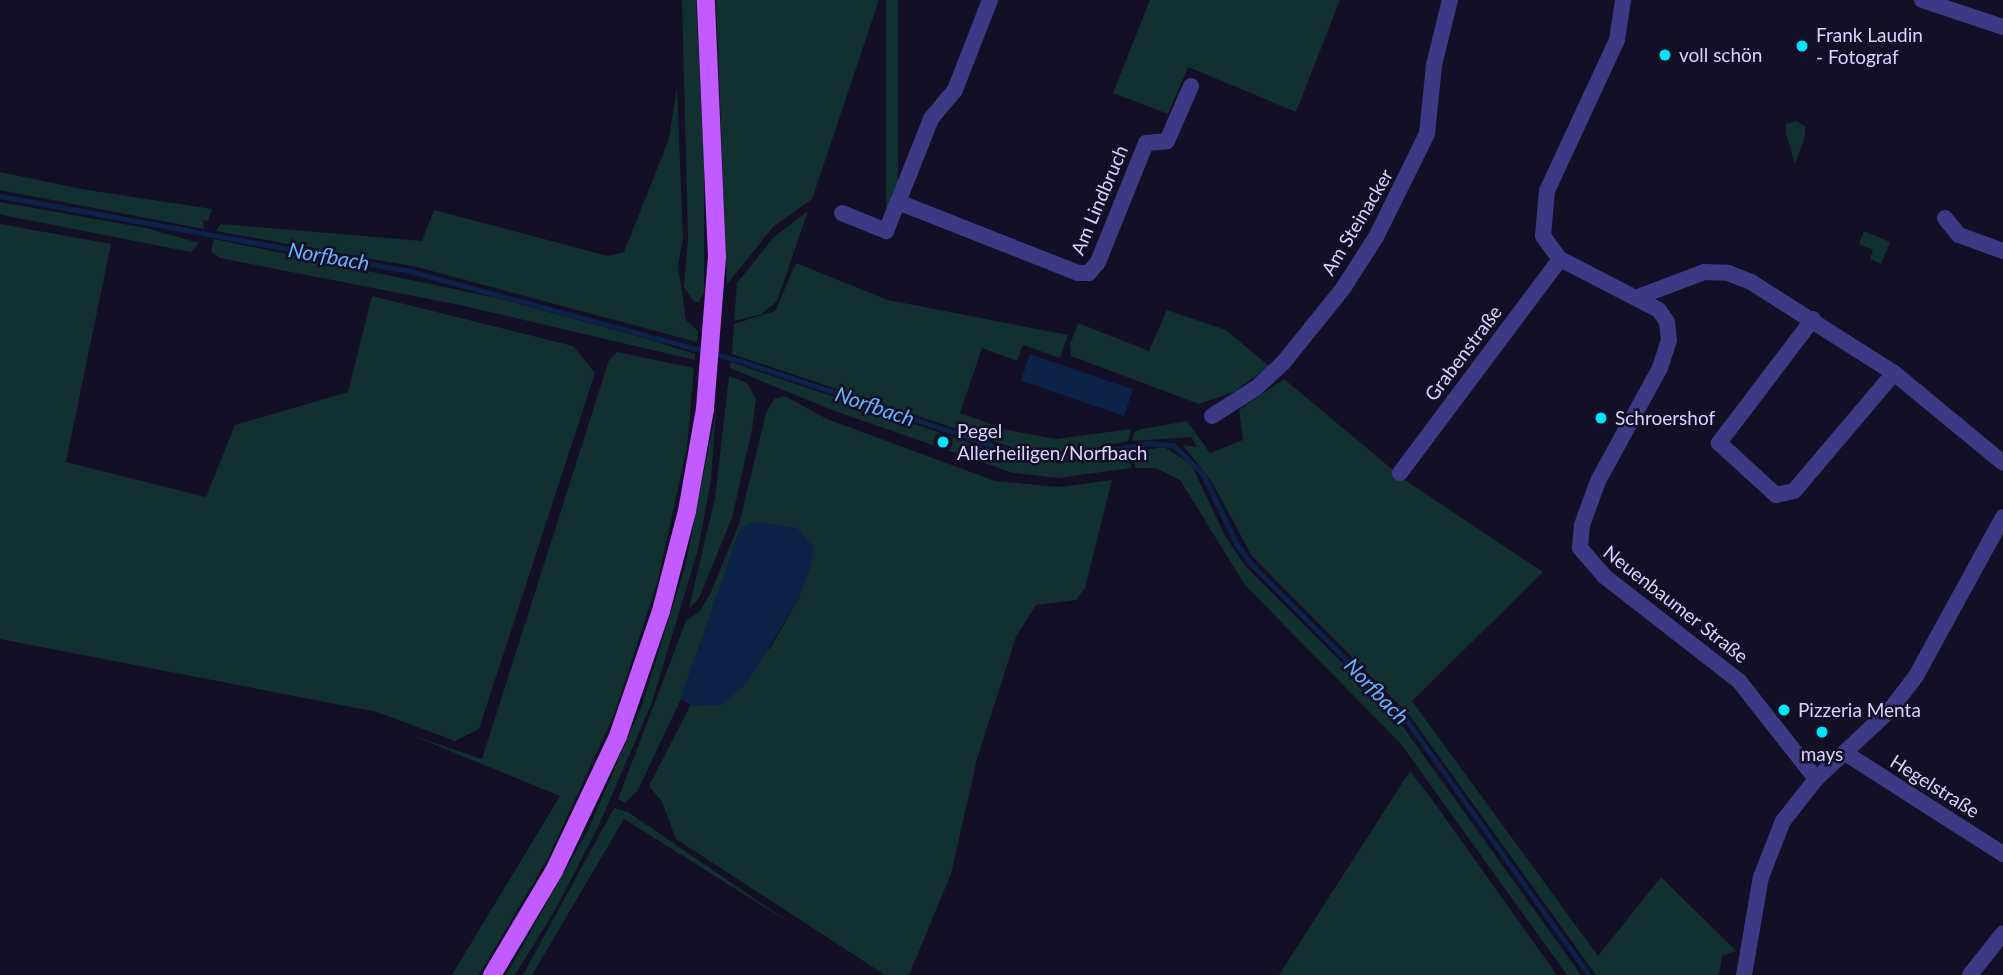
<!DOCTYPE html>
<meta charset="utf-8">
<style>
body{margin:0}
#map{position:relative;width:2003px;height:975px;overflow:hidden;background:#130f26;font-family:Lato,sans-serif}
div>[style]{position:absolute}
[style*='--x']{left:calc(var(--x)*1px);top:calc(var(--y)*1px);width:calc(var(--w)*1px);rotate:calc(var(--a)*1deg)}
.green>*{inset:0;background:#12302f;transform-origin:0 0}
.water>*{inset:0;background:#0c2248;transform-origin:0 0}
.stream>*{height:5px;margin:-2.5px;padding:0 2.5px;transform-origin:2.5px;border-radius:2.5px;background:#0c2248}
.minor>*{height:16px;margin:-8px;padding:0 8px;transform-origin:8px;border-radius:8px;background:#3d3a85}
.major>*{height:18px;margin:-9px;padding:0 9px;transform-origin:9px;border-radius:9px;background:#c25bff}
.dots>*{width:19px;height:19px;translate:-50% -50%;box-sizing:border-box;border:4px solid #130f26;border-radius:50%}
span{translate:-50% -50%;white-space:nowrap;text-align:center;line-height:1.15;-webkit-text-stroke:5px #130f26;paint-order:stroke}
.poi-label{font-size:19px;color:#d9d4ff}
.left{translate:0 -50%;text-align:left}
.street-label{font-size:19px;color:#d9d4ff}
.water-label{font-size:21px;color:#62b6ff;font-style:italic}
</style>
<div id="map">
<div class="green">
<div style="clip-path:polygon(682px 0,696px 0,704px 165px,704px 292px,699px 302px,694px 302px,684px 287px,688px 238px)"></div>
<div style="clip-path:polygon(716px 0,879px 0,812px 199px,773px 227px,727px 284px)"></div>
<div style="left:886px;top:0;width:12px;height:213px"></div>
<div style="clip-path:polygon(1150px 0,1340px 0,1296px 112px,1188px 67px,1168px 114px,1113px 93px)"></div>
<div style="clip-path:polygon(677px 86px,683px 238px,678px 266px,686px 320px,698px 331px,697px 342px,417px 267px,216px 231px,220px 224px,422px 241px,434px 210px,608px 256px,624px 252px,669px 139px)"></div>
<div style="clip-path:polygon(1796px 121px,1805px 126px,1805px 136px,1795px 164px,1786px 133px,1786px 124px)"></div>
<div style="clip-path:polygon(0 172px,81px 189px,212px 209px,208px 221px,203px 220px,204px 229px,0 190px)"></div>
<div style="clip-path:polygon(0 202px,146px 228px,199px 243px,191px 252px,7px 216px,0 214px)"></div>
<div style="clip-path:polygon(808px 211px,777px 301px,762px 314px,734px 321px,737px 283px,774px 237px)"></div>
<div style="clip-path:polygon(0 224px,111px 244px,66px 462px,206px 497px,235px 425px,348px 392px,372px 296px,573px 346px,595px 373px,479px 729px,455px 741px,377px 712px,0 639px)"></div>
<div style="clip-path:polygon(1864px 231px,1890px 242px,1881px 264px,1870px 259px,1873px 250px,1859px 244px)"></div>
<div style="clip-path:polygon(214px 239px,497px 298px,651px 340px,695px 354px,695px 360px,460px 305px,220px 258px,211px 252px)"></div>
<div style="clip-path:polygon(796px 263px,888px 300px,1068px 335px,1060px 358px,1023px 345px,1017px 361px,982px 348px,960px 413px,1007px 430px,1056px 439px,1131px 429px,1128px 441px,1069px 454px,1014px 448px,732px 354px,734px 324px,775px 311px)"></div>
<div style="clip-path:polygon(1167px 310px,1226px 330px,1269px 366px,1234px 392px,1199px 404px,1071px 356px,1070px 344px,1078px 323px,1149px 351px)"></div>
<div style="clip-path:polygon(617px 352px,694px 368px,687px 447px,658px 580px,614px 715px,549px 856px,479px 975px,452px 975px,560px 796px,411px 735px,482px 759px,609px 360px)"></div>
<div style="clip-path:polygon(731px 362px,1009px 456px,1059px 463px,1129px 453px,1131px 468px,1058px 478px,1013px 473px,832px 410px,730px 368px)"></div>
<div style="clip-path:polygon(729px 376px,747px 383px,756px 399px,752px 430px,732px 518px,699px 598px,689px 608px,715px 498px)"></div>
<div style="clip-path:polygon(1284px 379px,1405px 480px,1543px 572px,1412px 701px,1598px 956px,1661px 877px,1736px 951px,1722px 956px,1719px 975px,1596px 975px,1410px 716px,1252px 556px,1212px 482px,1183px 445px,1197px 447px,1191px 437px,1132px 441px,1134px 432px,1141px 429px,1187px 421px,1210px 453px,1243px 440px,1239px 410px)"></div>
<div style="clip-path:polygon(785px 396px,827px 419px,995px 481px,1060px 487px,1112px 480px,1085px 588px,1076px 600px,1036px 605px,1016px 637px,977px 759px,951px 874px,909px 975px,885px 975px,676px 839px,662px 802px,649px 786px,691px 704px,770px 648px,798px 600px,810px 566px,741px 527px,681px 699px,638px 790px,625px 803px,618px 799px,686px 621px,700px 611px,710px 594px,739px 524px,766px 413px,774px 399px)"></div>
<div style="clip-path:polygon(716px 411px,711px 480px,698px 550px,652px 702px,599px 825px,555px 910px,515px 975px,506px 975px,588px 830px,642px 705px,685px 567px)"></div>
<div style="clip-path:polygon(1164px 447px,1191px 464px,1225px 536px,1246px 567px,1396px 717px,1581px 975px,1567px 975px,1401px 744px,1245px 585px,1180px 480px,1156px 468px,1135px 468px,1134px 452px)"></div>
<div style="clip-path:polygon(1410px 771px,1431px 798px,1557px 975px,1279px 975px)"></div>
<div style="clip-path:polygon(614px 808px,628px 812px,790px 923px,624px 819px,532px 975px,523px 975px)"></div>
</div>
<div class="water">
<div style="left:1030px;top:354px;width:109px;height:28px;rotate:19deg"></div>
<div style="clip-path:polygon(755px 522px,797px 528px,814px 548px,810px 566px,798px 600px,747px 683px,721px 705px,694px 706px,681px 699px,741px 527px)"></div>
</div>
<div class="stream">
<div style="--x:0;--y:196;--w:420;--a:10.4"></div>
<div style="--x:413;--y:272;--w:337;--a:15.2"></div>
<div style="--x:738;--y:360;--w:289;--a:18.6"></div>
<div style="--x:1012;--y:452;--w:57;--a:6"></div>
<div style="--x:1069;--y:458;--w:80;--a:-10.8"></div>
<div style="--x:1148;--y:443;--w:25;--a:5"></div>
<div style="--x:1173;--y:445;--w:42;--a:44"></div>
<div style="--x:1203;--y:474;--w:79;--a:64.4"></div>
<div style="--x:1237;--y:545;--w:26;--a:53"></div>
<div style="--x:1253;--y:566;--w:218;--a:45.2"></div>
<div style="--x:1407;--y:721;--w:312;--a:54.4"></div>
</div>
<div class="minor">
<div style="--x:990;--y:0;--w:97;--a:111.3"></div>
<div style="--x:955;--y:90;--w:38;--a:130"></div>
<div style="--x:931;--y:119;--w:89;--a:111.7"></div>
<div style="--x:898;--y:202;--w:193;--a:21.5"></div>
<div style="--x:1078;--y:273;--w:11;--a:0"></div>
<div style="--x:1089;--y:273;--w:14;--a:-51"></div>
<div style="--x:1098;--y:262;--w:128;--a:-68"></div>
<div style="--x:1146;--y:143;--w:21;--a:-5"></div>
<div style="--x:1167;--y:141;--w:60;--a:-66.4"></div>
<div style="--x:1623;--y:0;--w:40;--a:98.5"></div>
<div style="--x:1617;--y:40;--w:166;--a:114.9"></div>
<div style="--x:1547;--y:191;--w:45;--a:95.1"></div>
<div style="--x:1543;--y:236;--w:29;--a:54"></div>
<div style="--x:1560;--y:259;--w:111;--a:27.3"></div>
<div style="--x:1659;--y:310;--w:14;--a:56"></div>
<div style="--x:1667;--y:322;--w:18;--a:84"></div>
<div style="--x:1669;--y:340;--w:29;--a:108"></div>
<div style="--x:1660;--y:368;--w:129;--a:118.8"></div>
<div style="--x:1598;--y:481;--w:47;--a:110"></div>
<div style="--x:1582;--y:525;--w:23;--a:95"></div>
<div style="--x:1580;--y:548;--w:37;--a:49"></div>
<div style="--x:1604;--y:576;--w:171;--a:37.9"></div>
<div style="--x:1739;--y:681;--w:125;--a:51.8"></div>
<div style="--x:1922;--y:0;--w:85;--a:18.4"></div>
<div style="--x:842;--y:213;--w:48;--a:22.2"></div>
<div style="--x:886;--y:231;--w:31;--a:-68"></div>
<div style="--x:1945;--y:218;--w:22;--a:51"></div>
<div style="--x:1959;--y:235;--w:47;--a:20"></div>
<div style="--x:1638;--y:297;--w:71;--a:-20.7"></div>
<div style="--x:1704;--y:272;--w:24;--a:2"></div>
<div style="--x:1728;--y:273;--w:25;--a:21"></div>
<div style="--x:1751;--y:282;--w:169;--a:32.5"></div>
<div style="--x:1894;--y:373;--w:141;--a:39.5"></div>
<div style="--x:1813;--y:319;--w:156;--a:127.2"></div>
<div style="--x:1719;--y:443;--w:77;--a:42.4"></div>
<div style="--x:1776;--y:495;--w:18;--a:-13"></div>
<div style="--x:1794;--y:491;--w:155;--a:-49.7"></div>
<div style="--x:1212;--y:416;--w:52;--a:-32.5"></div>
<div style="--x:1256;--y:388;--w:37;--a:-43"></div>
<div style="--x:1283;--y:363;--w:97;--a:-51.2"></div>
<div style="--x:1344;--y:287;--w:59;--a:-57.4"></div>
<div style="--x:1376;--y:237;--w:115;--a:-63.7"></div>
<div style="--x:1427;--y:134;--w:69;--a:-84.2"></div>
<div style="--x:1434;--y:65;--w:67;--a:-76.2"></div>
<div style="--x:1400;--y:473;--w:267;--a:-53.2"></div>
<div style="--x:1845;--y:753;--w:188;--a:32.6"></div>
<div style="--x:1744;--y:975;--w:99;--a:-80.2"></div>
<div style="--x:1761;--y:877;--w:60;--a:-68.6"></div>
<div style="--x:1783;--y:821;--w:53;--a:-51.8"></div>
<div style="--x:1816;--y:779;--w:101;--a:-43"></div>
<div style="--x:1890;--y:710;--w:43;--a:-52.6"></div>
<div style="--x:1916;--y:676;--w:181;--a:-61.3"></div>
<div style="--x:1970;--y:975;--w:53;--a:-51.8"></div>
</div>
<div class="major">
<div style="--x:492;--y:975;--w:121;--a:-59.2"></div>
<div style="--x:554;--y:871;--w:149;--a:-64.6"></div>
<div style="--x:618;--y:736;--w:132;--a:-71"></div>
<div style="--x:661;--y:611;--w:103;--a:-75.4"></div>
<div style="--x:687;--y:511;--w:104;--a:-80"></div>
<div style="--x:705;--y:409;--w:152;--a:-85.5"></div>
<div style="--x:717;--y:257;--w:257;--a:-92.5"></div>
</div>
<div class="dots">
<div style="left:1802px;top:46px;background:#00e5ff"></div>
<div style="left:1665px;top:55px;background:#00e5ff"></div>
<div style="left:1601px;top:418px;background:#00e5ff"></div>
<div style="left:943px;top:442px;background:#00e5ff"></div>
<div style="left:1784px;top:710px;background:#00e5ff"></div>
<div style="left:1822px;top:732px;background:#00e5ff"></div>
</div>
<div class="poi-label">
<span class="left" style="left:1816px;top:46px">Frank Laudin<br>- Fotograf</span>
<span class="left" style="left:1679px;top:55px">voll schön</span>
<span class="left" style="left:1615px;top:418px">Schroershof</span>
<span class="left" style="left:957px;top:442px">Pegel<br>Allerheiligen/Norfbach</span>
<span class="left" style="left:1798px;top:710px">Pizzeria Menta</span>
<span style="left:1822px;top:754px">mays</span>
</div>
<div class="street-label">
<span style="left:1099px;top:200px;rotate:-67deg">Am Lindbruch</span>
<span style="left:1357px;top:222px;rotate:-59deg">Am Steinacker</span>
<span style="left:1463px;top:353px;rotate:-53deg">Grabenstraße</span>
<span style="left:1676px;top:604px;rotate:38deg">Neuenbaumer Straße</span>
<span style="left:1935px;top:786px;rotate:32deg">Hegelstraße</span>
</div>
<div class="water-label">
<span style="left:329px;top:256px;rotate:10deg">Norfbach</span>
<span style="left:875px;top:406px;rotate:19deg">Norfbach</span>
<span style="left:1377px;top:691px;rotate:46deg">Norfbach</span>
</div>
</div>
